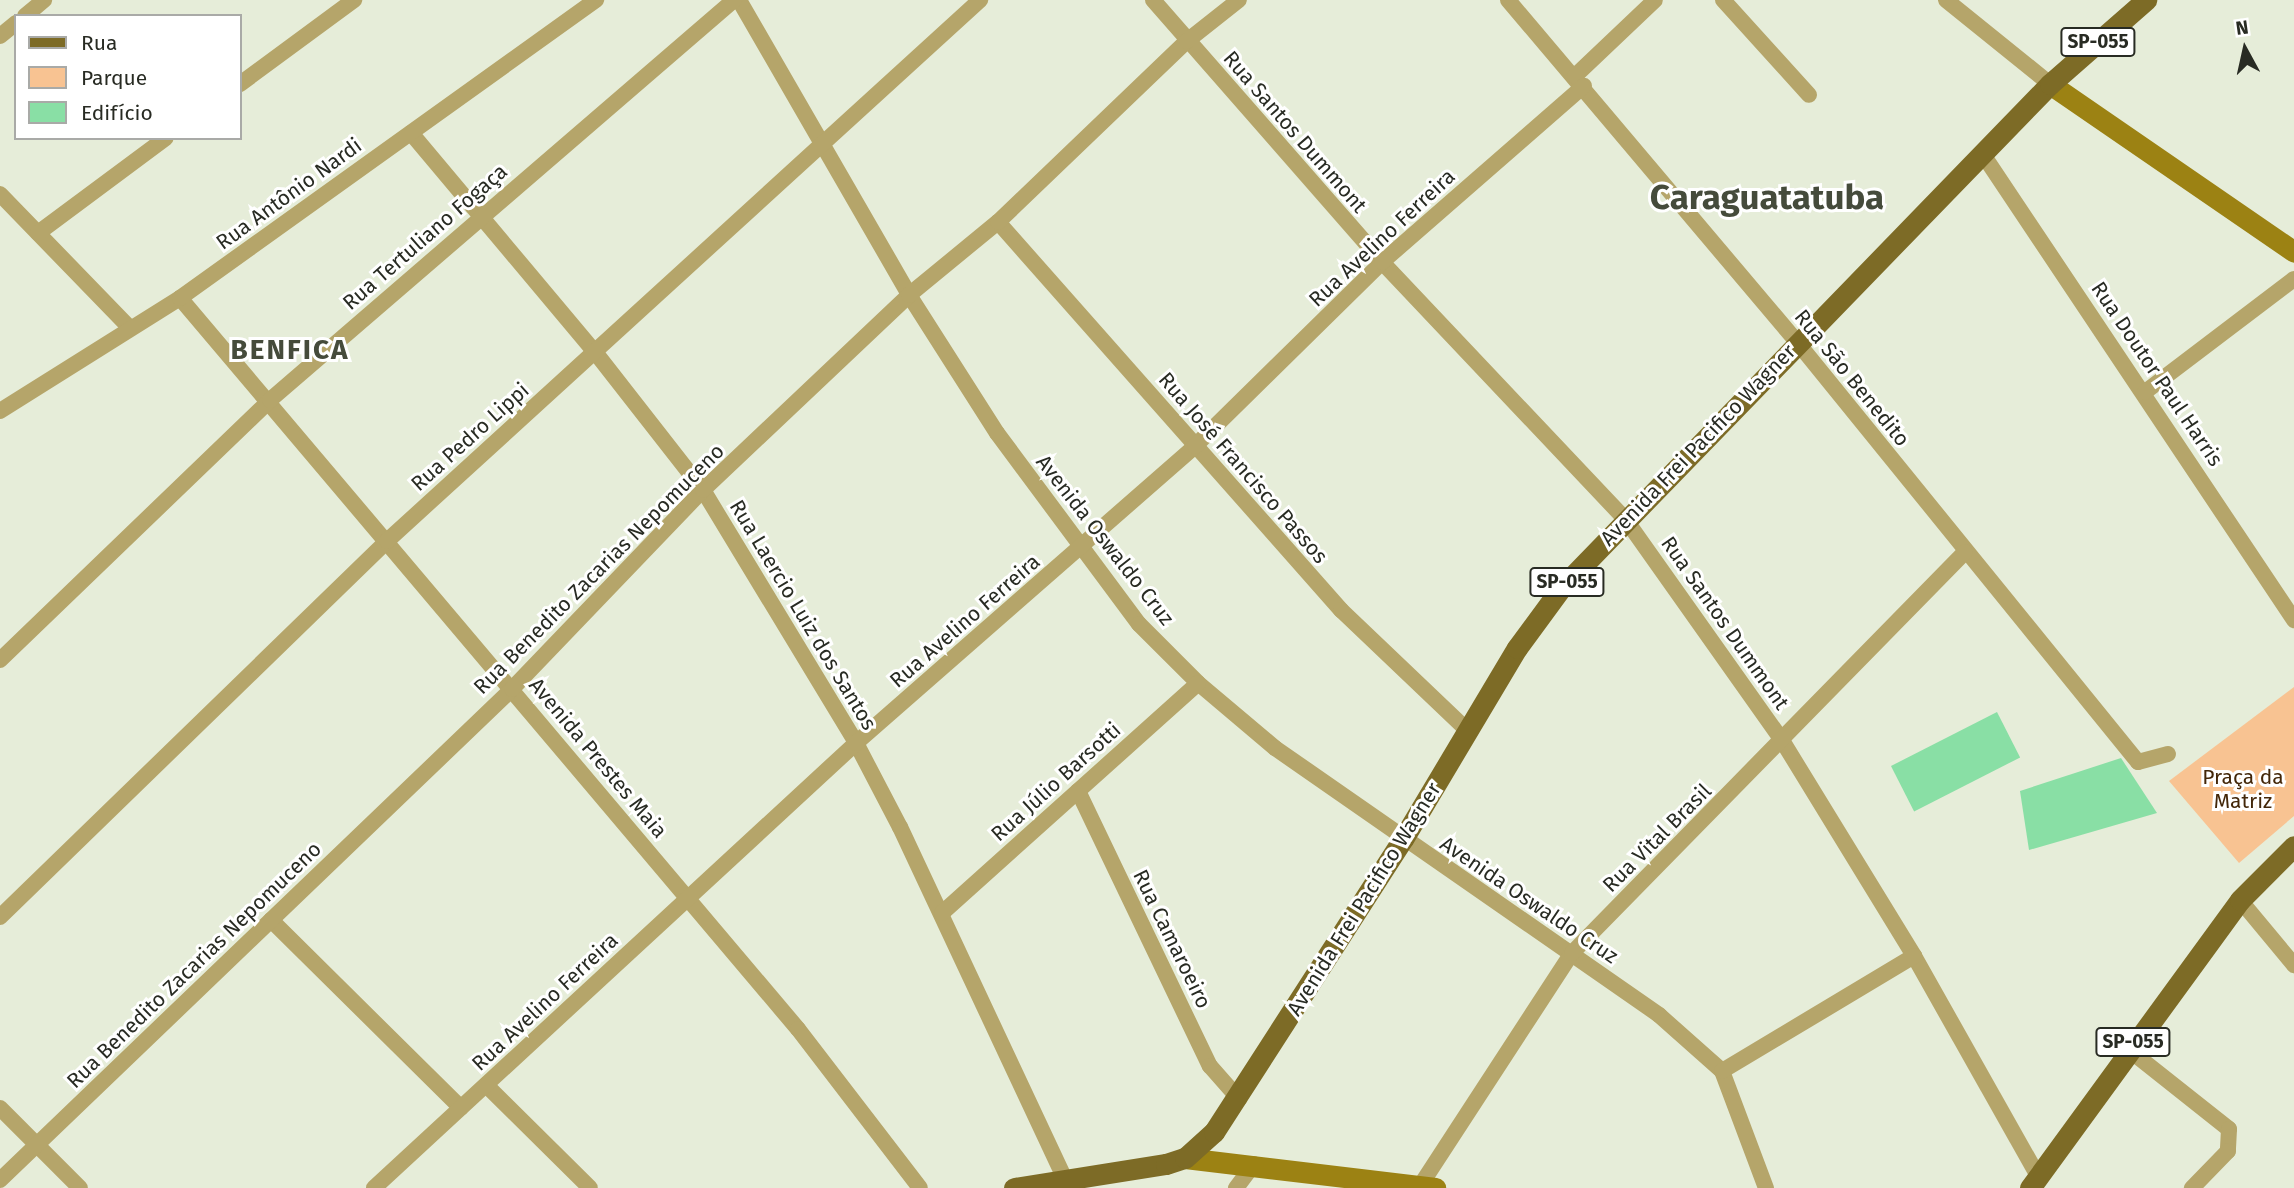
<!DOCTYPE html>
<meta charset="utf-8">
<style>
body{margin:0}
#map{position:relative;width:2294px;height:1188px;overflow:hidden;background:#e6edd9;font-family:"Fira Sans",sans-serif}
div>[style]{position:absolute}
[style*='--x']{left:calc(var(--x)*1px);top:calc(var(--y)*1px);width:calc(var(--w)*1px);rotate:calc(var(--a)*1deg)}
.green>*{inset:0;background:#f8c392}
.building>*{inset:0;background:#89dfa5;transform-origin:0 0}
.street>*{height:16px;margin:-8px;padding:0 8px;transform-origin:8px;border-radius:8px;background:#b5a56a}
.secondary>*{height:21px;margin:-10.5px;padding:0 10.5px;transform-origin:10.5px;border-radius:10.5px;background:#9c8213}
.primary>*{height:21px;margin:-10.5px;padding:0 10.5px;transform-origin:10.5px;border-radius:10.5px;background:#7d6b26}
span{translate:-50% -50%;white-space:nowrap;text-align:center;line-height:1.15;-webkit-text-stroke:6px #fff;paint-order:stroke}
.shield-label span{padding:2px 5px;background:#fff;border:2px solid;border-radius:5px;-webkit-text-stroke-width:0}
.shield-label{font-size:19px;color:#282b23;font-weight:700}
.street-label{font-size:21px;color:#282b23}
.park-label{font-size:21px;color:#432709}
.district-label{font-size:28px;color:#454b3b;font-weight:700;letter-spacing:2px}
.town-label{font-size:35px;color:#454b3b;font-weight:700}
.legend{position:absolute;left:14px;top:14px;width:228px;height:126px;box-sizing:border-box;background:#fff;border:2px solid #a9aaa7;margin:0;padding:9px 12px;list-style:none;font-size:21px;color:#282b23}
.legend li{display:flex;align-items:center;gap:14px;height:35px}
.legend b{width:35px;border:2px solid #a9aaa7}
.north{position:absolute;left:2210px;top:14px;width:70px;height:70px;-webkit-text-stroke:5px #fff;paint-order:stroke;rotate:352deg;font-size:19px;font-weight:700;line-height:28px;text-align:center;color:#282b23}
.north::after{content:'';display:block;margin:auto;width:24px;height:32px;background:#282b23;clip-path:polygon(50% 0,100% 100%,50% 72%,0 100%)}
</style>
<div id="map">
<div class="green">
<div style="clip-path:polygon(2294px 687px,2294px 816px,2239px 863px,2169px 781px)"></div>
</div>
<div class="building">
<div style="left:1997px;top:712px;width:51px;height:119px;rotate:63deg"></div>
<div style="clip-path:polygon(2121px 758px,2157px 813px,2029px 850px,2020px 791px)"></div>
</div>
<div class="street">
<div style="--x:739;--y:0;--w:340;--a:60"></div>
<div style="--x:909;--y:295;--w:164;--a:57.5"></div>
<div style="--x:997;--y:433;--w:238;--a:53.4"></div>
<div style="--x:1139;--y:624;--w:83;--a:45"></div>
<div style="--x:1198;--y:683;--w:101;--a:40.2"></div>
<div style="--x:1275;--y:748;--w:468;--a:34.8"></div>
<div style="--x:1659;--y:1015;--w:84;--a:41.6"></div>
<div style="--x:1722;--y:1071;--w:125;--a:69.4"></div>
<div style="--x:1153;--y:0;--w:348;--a:48.8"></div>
<div style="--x:1382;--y:262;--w:355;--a:46.6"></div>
<div style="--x:1626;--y:520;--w:272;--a:54.7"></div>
<div style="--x:1783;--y:742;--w:251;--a:58.5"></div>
<div style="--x:1914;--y:956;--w:253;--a:60.6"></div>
<div style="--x:1508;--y:0;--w:448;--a:49.8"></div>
<div style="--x:1797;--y:342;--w:541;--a:50.93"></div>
<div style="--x:2138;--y:762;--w:31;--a:-15"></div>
<div style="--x:1723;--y:0;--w:128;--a:47.8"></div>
<div style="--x:1946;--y:0;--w:134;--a:38.9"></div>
<div style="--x:25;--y:16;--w:25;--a:-40"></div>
<div style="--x:0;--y:36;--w:21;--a:-39"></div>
<div style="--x:1575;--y:76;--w:110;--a:-43.5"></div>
<div style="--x:240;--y:84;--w:142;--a:-36.4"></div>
<div style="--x:411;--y:133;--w:286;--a:50"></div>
<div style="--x:595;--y:352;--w:175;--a:52"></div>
<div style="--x:703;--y:490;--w:296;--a:58.8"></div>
<div style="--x:856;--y:743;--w:95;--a:62.4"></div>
<div style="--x:900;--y:827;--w:389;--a:64.9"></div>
<div style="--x:1982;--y:153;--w:562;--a:56.25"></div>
<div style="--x:0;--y:194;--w:187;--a:45.9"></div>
<div style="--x:998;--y:222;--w:518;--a:48.52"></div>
<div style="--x:1341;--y:610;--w:175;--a:43.6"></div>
<div style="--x:38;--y:233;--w:159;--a:-36.6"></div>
<div style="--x:180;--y:298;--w:957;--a:49.79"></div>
<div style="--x:798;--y:1029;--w:200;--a:52.5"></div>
<div style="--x:2145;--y:392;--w:187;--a:-37.2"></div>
<div style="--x:0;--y:411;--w:213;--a:-32.1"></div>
<div style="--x:180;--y:298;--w:512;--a:-35.62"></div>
<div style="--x:0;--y:660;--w:375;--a:-43.9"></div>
<div style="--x:270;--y:400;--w:613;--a:-40.76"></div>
<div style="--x:1078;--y:791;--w:305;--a:64.4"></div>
<div style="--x:1210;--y:1066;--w:44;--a:48.7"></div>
<div style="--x:2240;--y:900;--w:85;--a:50.3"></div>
<div style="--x:942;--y:913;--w:344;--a:-41.9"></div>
<div style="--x:0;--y:917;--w:540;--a:-44.17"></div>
<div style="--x:387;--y:541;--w:803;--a:-42.37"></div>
<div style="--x:271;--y:920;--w:267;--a:44.7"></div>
<div style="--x:2128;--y:1049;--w:129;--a:38.4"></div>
<div style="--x:2229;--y:1129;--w:22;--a:93"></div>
<div style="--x:2228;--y:1151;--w:52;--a:134.2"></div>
<div style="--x:1722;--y:1071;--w:224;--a:-30.9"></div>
<div style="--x:486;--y:1085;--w:146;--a:44.7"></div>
<div style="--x:0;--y:1108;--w:113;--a:45"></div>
<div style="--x:0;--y:1180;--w:709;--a:-43.8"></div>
<div style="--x:512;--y:689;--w:276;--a:-46.2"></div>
<div style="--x:703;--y:490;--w:284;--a:-43.4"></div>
<div style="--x:909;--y:295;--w:115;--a:-39.4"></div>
<div style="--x:998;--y:222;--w:262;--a:-43.8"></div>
<div style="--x:1187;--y:41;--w:66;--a:-38.3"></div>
<div style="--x:1420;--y:1186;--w:278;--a:-56.9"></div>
<div style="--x:1572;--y:953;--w:561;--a:-45.58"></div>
<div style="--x:374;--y:1188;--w:656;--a:-42.71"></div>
<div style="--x:856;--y:743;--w:451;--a:-41.2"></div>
<div style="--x:1195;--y:446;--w:262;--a:-44.5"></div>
<div style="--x:1382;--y:262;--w:268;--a:-41.1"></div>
<div style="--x:1236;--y:1188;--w:30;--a:-53"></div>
</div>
<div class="secondary">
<div style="--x:2050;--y:84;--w:296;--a:34.5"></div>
<div style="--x:1185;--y:1158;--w:252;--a:6.8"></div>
</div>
<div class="primary">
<div style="--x:1014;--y:1188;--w:154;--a:-9"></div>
<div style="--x:1166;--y:1164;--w:20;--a:-18"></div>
<div style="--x:1185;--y:1158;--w:39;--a:-42"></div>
<div style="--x:1214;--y:1132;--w:349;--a:-57.2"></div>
<div style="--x:1403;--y:839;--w:222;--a:-59.2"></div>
<div style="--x:1517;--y:648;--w:74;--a:-53.7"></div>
<div style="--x:1561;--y:588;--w:702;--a:-45.87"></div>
<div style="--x:2050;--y:84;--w:128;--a:-41.2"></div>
<div style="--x:2030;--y:1188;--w:356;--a:-53.9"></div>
<div style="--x:2240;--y:900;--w:76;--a:-45"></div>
</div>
<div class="shield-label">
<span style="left:2098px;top:42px">SP-055</span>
<span style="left:1567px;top:582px">SP-055</span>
<span style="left:2133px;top:1042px">SP-055</span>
</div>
<div class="street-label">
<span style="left:1295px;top:132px;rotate:49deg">Rua Santos Dummont</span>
<span style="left:289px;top:194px;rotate:-36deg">Rua Antônio Nardi</span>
<span style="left:425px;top:237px;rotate:-41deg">Rua Tertuliano Fogaça</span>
<span style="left:1382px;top:238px;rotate:-43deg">Rua Avelino Ferreira</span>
<span style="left:2157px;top:374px;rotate:56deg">Rua Doutor Paul Harris</span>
<span style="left:1852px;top:378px;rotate:51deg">Rua São Benedito</span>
<span style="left:470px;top:437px;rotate:-42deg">Rua Pedro Lippi</span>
<span style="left:1698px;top:445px;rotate:-46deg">Avenida Frei Pacifico Wagner</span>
<span style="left:1243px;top:468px;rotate:49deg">Rua José Francisco Passos</span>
<span style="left:1105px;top:540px;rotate:52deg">Avenida Oswaldo Cruz</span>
<span style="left:599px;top:569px;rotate:-45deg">Rua Benedito Zacarias Nepomuceno</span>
<span style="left:803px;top:615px;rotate:59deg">Rua Laercio Luiz dos Santos</span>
<span style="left:965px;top:621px;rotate:-41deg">Rua Avelino Ferreira</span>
<span style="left:1725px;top:623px;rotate:55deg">Rua Santos Dummont</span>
<span style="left:598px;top:758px;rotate:50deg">Avenida Prestes Maia</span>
<span style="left:1056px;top:782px;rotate:-42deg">Rua Júlio Barsotti</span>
<span style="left:1657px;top:838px;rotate:-45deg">Rua Vital Brasil</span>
<span style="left:1364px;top:899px;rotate:-58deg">Avenida Frei Pacifico Wagner</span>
<span style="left:1529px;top:900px;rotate:34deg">Avenida Oswaldo Cruz</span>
<span style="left:1172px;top:939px;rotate:64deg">Rua Camaroeiro</span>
<span style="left:194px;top:965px;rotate:-44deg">Rua Benedito Zacarias Nepomuceno</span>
<span style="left:545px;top:1002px;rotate:-43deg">Rua Avelino Ferreira</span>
</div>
<div class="park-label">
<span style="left:2243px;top:789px">Praça da<br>Matriz</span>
</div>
<div class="district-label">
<span style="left:290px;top:350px">BENFICA</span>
</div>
<div class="town-label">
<span style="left:1767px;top:197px">Caraguatatuba</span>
</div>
<ul class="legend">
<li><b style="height:9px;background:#7d6b26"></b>Rua</li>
<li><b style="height:19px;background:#f8c392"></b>Parque</li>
<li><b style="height:19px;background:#89dfa5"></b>Edifício</li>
</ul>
<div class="north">N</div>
</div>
